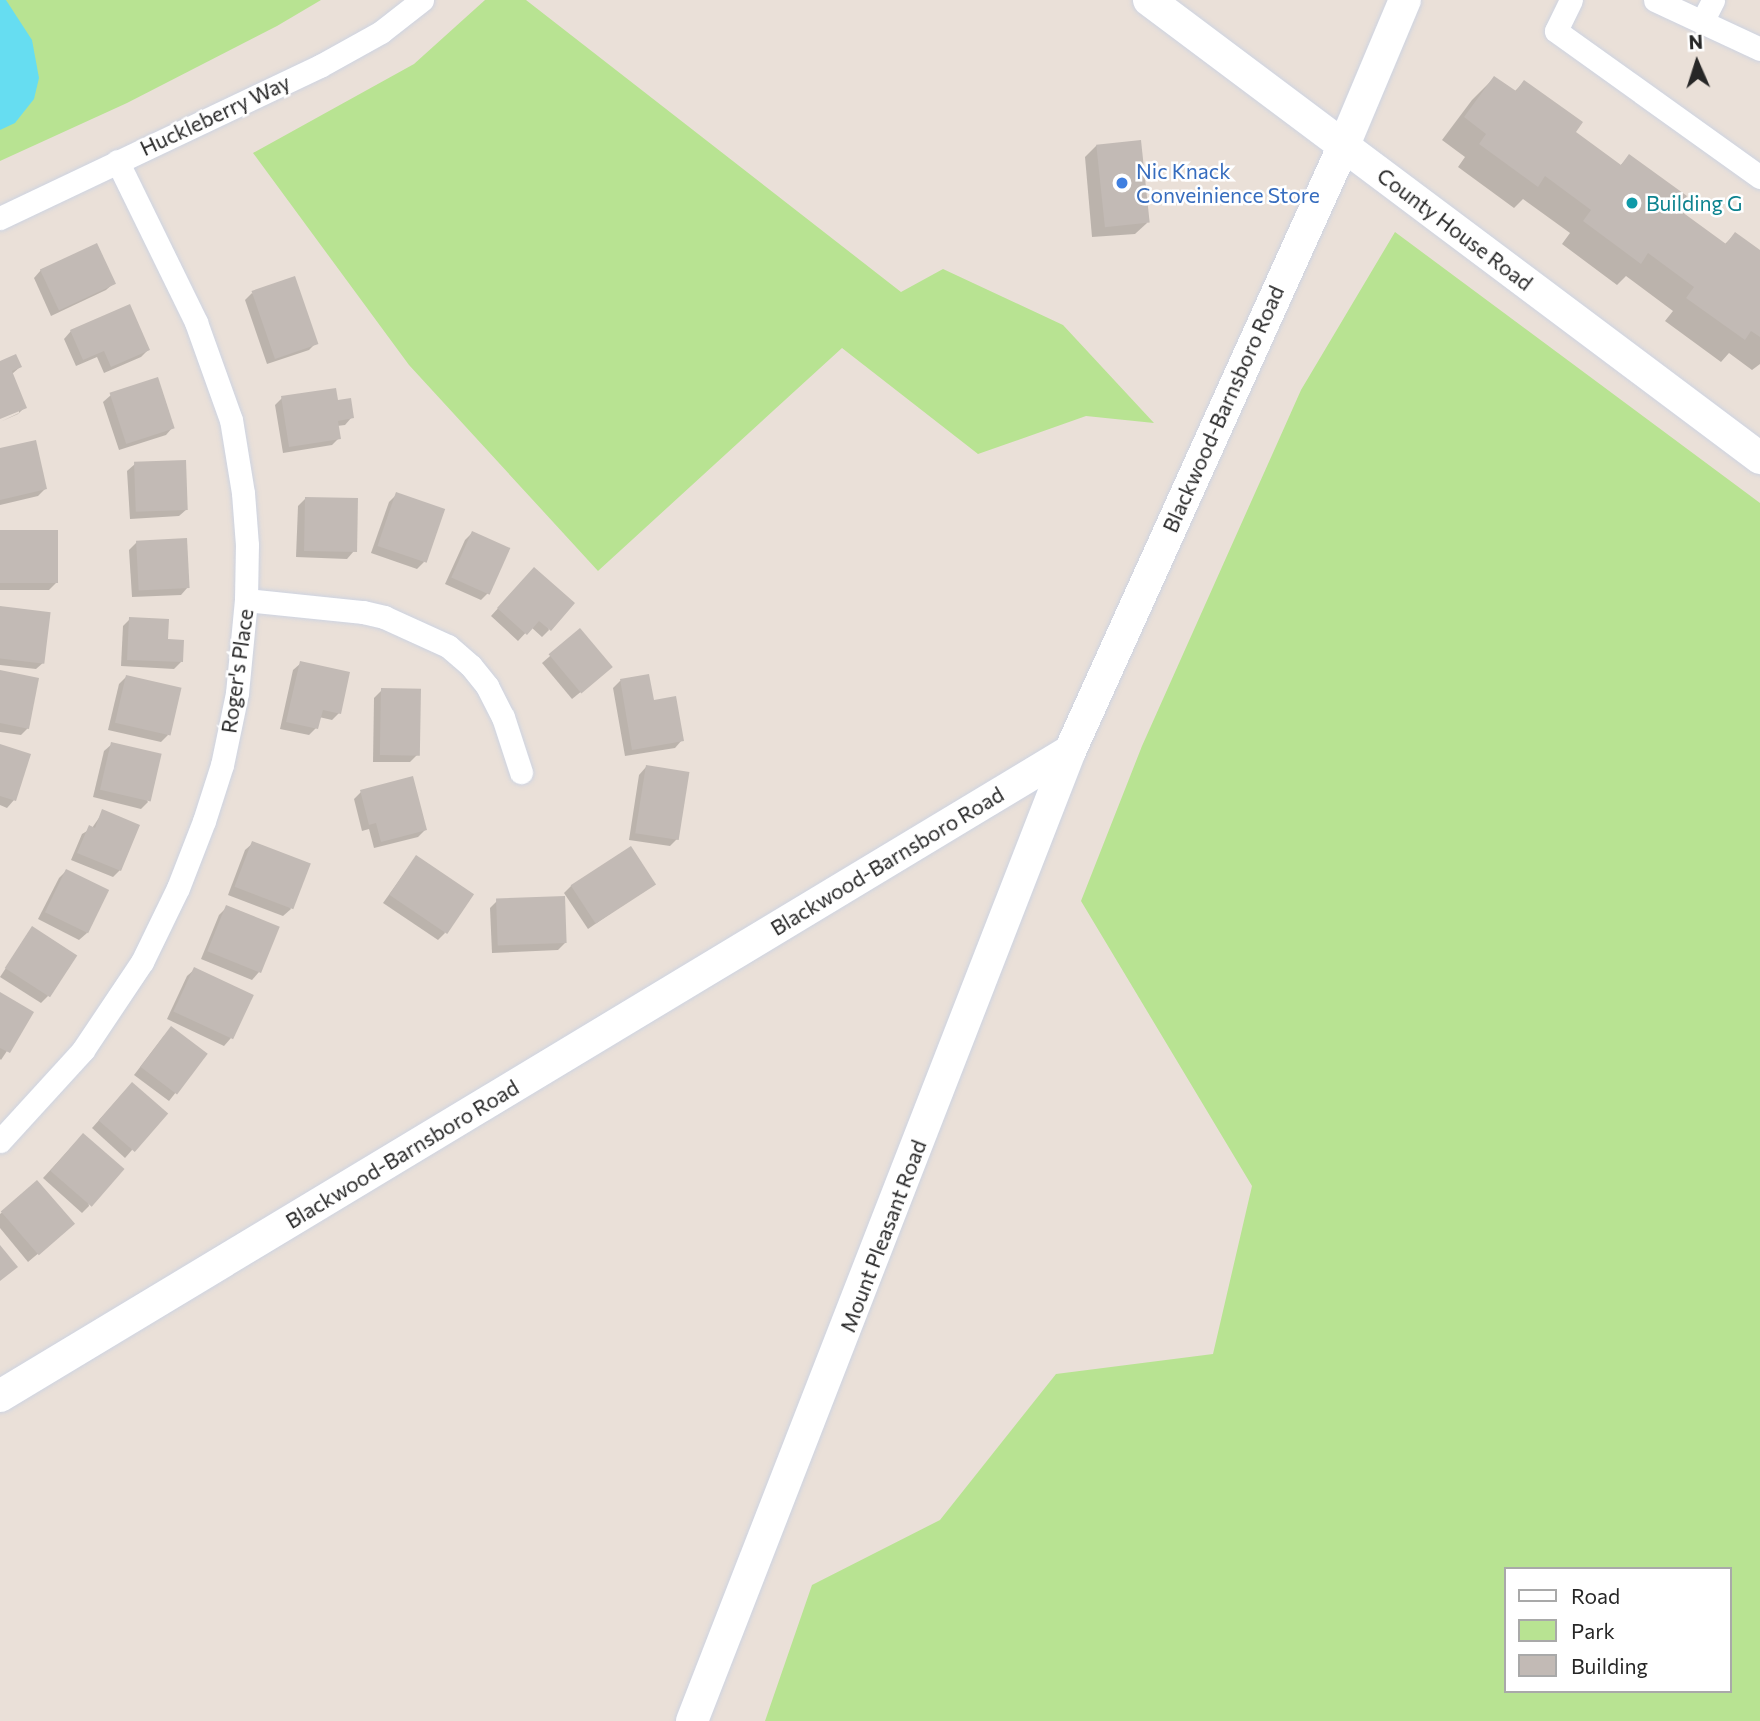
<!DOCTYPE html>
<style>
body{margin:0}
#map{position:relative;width:1760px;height:1721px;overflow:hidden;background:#eae0d8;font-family:Commissioner,sans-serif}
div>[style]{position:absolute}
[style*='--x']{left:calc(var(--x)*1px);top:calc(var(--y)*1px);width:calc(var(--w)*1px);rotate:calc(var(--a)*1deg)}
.green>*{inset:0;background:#b8e392}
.water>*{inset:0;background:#66ddf1}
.shadow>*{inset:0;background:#0003}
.building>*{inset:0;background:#c2bab5;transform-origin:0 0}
.roads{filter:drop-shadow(0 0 2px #cdd3e1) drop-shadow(0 0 2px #cdd3e1)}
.street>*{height:23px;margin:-11.5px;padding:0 11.5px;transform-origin:11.5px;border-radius:11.5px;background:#fff}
.secondary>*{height:32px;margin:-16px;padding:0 16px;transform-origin:16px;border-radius:16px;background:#fff}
.dots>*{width:19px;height:19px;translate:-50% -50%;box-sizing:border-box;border:4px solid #fff;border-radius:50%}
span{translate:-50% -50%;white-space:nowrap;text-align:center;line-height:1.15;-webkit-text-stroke:5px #fff;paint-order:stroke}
.street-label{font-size:21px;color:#272727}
.shop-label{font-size:21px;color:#366cbe}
.left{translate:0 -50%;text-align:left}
.culture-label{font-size:21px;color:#0d838f}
.legend{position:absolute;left:1504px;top:1567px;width:228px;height:126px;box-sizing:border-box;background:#fff;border:2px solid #a9a9a9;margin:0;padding:9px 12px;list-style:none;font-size:21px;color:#272727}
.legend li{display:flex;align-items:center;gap:14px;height:35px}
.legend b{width:35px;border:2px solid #a9a9a9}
.north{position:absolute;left:1662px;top:28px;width:70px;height:70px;-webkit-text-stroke:5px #fff;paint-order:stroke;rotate:357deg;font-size:19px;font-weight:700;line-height:28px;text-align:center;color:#272727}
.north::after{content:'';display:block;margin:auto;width:24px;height:32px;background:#272727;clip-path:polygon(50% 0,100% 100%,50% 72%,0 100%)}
</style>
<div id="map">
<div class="green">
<div style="clip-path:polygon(0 0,321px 0,277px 26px,127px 103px,0 161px)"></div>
<div style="clip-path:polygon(485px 0,526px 0,901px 292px,943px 269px,1063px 325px,1154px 423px,1086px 416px,978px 454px,842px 348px,598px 571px,409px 365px,253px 153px,414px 64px)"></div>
<div style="clip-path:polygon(evenodd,1395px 232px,1760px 503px,1760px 1721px,765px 1721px,812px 1585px,940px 1520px,1056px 1374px,1213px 1354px,1252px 1186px,1081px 901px,1142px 746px,1301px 390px,1395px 232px,1506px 1569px,1730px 1569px,1730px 1691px,1506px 1691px,1506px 1569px)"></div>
</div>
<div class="water">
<div style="clip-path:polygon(0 0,6px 0,32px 40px,39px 78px,34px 99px,15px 123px,0 130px)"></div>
</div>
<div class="shadow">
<div style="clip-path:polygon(1494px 78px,1514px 92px,1524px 82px,1574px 132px,1620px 166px,1629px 156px,1675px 210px,1724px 245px,1735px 234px,1760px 252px,1760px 364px,1752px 370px,1729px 353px,1721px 362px,1665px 321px,1673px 311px,1626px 276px,1617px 285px,1562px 244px,1570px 233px,1523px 199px,1514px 208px,1458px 167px,1465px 157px,1442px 140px,1472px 100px)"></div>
<div style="clip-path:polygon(1097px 145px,1147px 223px,1135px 234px,1092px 237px,1085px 157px)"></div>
<div style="clip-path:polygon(41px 270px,114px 283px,106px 290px,51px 316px,34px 278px)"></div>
<div style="clip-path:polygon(252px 293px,316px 343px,309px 350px,267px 364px,245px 300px)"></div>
<div style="clip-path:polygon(71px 331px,148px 350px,141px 357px,104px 373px,97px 357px,76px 366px,64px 339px)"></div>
<div style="clip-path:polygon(0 363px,20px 367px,12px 374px,25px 407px,18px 414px,0 422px,19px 413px,19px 409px,0 417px)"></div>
<div style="clip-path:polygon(111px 395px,173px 427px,166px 435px,119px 450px,103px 402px)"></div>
<div style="clip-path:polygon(282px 398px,336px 402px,352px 417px,345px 425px,337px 426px,339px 438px,332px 445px,283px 453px,275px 405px)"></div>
<div style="clip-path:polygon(0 450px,45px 489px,38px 496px,0 505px)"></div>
<div style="clip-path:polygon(135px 464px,187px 509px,179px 516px,130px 519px,127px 471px)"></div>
<div style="clip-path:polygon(397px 494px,424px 562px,417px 569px,371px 553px,389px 502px)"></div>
<div style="clip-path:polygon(305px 499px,354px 551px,347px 559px,296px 557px,298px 506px)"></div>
<div style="clip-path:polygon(0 532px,56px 583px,49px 590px,0 590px)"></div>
<div style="clip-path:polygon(472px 533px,488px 593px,481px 600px,445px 584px,465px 540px)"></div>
<div style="clip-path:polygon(137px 542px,188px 587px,181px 595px,132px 597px,129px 550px)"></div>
<div style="clip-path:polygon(527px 576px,549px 630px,542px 637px,531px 627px,518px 641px,491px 616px)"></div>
<div style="clip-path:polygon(0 608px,44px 662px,36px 669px,0 665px)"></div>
<div style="clip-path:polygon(130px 619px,167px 640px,181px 662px,174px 669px,121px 666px,123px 626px)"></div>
<div style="clip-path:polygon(580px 630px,603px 674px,572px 699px,542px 663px)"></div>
<div style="clip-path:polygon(301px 663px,339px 713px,332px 720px,319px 717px,316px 728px,309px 735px,280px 729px,293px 670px)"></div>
<div style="clip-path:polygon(0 672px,28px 728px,21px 735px,0 732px)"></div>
<div style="clip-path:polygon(648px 676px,652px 702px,682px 740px,675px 748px,625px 756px,613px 688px,620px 681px)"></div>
<div style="clip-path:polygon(126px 677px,168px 735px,161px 742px,108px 730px,119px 684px)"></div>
<div style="clip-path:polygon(382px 690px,417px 755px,410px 762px,373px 762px,374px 698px)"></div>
<div style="clip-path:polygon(112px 744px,148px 802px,141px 809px,93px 797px,104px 751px)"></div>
<div style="clip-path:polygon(0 746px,14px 800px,7px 808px,0 805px)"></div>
<div style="clip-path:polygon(646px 767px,677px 839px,670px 846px,629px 840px,639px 775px)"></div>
<div style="clip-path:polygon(361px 792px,425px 830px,418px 837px,374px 848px,369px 829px,362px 831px,354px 799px)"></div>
<div style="clip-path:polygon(103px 812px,120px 870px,113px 877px,71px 860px,82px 834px,92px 828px)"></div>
<div style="clip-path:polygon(253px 843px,291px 909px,283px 916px,228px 895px,245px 850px)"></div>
<div style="clip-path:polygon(416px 857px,445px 933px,438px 940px,383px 903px)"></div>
<div style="clip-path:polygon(66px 871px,87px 933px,79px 940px,38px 919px,59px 878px)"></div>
<div style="clip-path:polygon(653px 884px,588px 929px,564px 893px,571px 886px)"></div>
<div style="clip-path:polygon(497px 901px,566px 942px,558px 950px,492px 953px,490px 908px)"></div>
<div style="clip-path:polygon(226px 908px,259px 972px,252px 980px,201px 959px,219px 915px)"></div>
<div style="clip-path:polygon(32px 928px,48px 996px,41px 1003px,0 977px)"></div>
<div style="clip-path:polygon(195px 969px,231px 1038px,224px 1046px,167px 1019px,187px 976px)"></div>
<div style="clip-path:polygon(0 994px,32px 1013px,1px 1060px,0 1059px)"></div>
<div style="clip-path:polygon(164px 1036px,206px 1054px,169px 1101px,134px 1075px)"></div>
<div style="clip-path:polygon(125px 1091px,132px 1150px,125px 1158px,92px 1128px)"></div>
<div style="clip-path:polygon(76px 1142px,89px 1206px,82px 1213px,43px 1178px)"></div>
<div style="clip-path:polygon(37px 1183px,65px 1231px,28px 1262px,0 1228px,0 1214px)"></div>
</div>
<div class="building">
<div style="clip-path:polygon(1494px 76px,1516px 91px,1524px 80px,1583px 122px,1576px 132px,1621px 165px,1629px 154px,1687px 196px,1678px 209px,1726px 244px,1735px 232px,1760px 250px,1760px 337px,1751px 331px,1745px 340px,1686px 298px,1694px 287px,1648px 253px,1641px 264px,1583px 221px,1591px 210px,1545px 176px,1538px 187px,1479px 144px,1486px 134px,1464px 117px)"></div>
<div style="left:1141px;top:140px;width:83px;height:45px;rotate:84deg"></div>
<div style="left:97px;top:243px;width:45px;height:63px;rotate:65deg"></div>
<div style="left:295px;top:276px;width:72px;height:46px;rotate:71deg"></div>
<div style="clip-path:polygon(130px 304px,150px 350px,111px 367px,104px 351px,83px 360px,70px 330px)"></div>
<div style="clip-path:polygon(16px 354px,22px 367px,12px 371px,27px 408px,0 419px,0 361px)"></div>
<div style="left:158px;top:377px;width:54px;height:51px;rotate:72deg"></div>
<div style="clip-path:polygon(336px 388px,338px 400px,351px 398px,354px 418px,338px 421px,341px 439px,289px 447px,281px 396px)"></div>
<div style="clip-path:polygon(36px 440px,47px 489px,0 500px,0 448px)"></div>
<div style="left:186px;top:460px;width:50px;height:52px;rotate:88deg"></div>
<div style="left:396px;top:492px;width:52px;height:57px;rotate:19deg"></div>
<div style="left:305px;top:497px;width:53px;height:54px;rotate:1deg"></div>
<div style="left:0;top:530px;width:58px;height:53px"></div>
<div style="left:472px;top:531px;width:42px;height:51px;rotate:24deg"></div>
<div style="left:187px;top:538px;width:50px;height:51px;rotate:87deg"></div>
<div style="clip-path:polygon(534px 567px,575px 603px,551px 631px,539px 621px,527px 635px,497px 608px)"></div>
<div style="left:0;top:606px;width:51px;height:52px;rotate:7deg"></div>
<div style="clip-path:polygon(129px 617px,169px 619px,168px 639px,184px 640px,183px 662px,127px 660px)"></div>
<div style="left:580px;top:628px;width:51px;height:41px;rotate:50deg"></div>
<div style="clip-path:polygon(300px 661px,350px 672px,341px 714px,323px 710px,318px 729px,286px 722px)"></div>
<div style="clip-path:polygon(0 670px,39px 678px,29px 729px,0 723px)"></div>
<div style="clip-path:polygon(649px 674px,654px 700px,676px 696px,684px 741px,632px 750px,620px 679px)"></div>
<div style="left:126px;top:675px;width:57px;height:49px;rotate:13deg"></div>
<div style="left:381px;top:688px;width:40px;height:67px;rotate:1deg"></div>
<div style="left:111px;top:742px;width:52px;height:49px;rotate:13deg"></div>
<div style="clip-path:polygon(0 744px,31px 754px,16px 801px,0 796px)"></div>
<div style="left:646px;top:765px;width:44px;height:69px;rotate:9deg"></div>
<div style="clip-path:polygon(413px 776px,427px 830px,381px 842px,376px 823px,369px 825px,360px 790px)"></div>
<div style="clip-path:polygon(102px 809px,140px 825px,121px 871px,77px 853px,89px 825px,95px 828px)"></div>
<div style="left:252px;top:841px;width:63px;height:49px;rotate:21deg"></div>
<div style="left:631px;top:846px;width:46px;height:72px;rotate:57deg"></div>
<div style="left:416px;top:855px;width:70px;height:48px;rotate:34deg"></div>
<div style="left:66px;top:869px;width:48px;height:48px;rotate:26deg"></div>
<div style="left:565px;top:896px;width:47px;height:69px;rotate:88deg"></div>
<div style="left:226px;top:905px;width:58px;height:50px;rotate:22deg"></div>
<div style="left:32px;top:926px;width:54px;height:50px;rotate:33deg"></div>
<div style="left:194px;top:967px;width:66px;height:49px;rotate:25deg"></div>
<div style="clip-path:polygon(0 992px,34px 1012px,10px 1053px,0 1048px)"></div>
<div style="left:171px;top:1026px;width:46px;height:51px;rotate:37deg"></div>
<div style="left:132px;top:1082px;width:48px;height:51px;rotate:41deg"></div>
<div style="left:83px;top:1133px;width:55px;height:50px;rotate:41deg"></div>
<div style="left:37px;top:1180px;width:58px;height:48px;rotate:49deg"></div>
<div style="clip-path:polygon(0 1245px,18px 1267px,0 1281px)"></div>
</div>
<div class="roads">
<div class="street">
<div style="--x:1571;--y:0;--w:34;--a:116"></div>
<div style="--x:1556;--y:31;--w:251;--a:35.6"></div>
<div style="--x:1655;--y:0;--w:116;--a:25"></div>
<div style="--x:1703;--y:20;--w:22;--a:-63"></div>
<div style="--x:0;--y:218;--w:354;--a:-25.4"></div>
<div style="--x:320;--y:66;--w:70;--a:-29.1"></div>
<div style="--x:381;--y:32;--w:52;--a:-38"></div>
<div style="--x:246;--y:600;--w:118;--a:5.9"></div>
<div style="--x:363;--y:612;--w:22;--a:13"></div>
<div style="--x:384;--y:617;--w:70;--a:24.4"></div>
<div style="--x:448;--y:646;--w:30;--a:41"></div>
<div style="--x:471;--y:666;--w:26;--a:51"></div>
<div style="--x:487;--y:686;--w:35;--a:63"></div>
<div style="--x:503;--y:717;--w:58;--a:71.9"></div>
<div style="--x:0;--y:1141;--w:123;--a:-47.6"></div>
<div style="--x:83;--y:1050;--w:106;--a:-56.2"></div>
<div style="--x:142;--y:962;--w:82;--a:-64.1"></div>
<div style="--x:178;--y:888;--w:72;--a:-68.8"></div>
<div style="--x:204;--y:821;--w:59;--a:-72.2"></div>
<div style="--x:222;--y:765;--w:74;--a:-78.2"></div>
<div style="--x:237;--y:693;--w:93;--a:-84.5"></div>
<div style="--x:246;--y:600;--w:55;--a:-89"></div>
<div style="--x:247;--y:545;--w:52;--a:-94.4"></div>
<div style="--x:243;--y:493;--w:74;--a:-99.3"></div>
<div style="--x:231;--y:420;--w:104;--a:-109.7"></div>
<div style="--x:196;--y:322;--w:179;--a:-116.1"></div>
</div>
<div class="secondary">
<div style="--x:1149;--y:0;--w:764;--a:36.85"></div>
<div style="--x:0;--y:1396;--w:1249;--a:-31.08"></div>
<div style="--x:692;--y:1721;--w:1041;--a:-68.71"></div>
<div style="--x:1070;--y:751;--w:665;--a:-65.67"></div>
<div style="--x:1344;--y:145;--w:157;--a:-67.2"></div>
</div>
</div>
<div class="dots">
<div style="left:1122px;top:183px;background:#3f7fe0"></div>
<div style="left:1632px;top:203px;background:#0f9aa8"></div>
</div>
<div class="street-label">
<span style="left:215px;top:115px;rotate:-25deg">Huckleberry Way</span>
<span style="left:1455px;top:229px;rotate:37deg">County House Road</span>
<span style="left:1223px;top:409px;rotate:-66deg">Blackwood-Barnsboro Road</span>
<span style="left:237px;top:671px;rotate:-82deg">Roger's Place</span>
<span style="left:887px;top:861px;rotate:-31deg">Blackwood-Barnsboro Road</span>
<span style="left:402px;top:1154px;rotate:-31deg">Blackwood-Barnsboro Road</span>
<span style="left:883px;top:1236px;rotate:-69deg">Mount Pleasant Road</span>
</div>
<div class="shop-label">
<span class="left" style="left:1136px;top:183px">Nic Knack<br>Conveinience Store</span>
</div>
<div class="culture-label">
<span class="left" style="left:1646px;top:203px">Building G</span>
</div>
<ul class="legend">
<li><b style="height:9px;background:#fff"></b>Road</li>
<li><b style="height:19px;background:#b8e392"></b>Park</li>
<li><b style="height:19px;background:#c2bab5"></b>Building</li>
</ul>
<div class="north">N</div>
</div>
